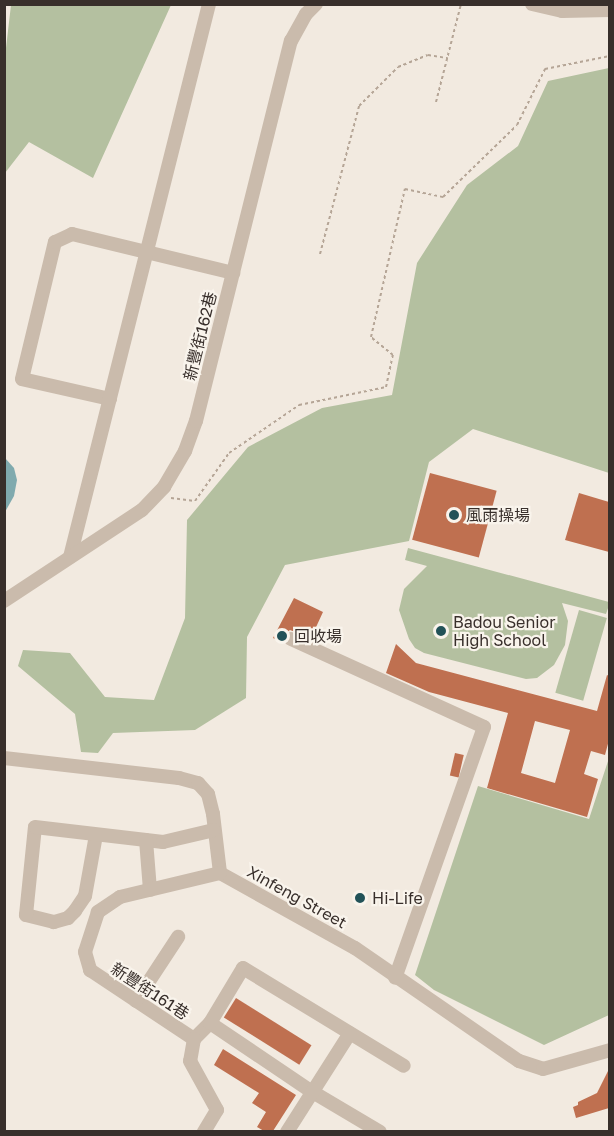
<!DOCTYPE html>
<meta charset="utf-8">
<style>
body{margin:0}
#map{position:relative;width:614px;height:1136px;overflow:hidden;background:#f2eae0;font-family:"Golos Text","Noto Sans TC",sans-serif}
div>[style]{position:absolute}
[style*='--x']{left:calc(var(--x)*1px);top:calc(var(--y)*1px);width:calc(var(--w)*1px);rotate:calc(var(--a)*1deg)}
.green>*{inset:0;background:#b4c0a0;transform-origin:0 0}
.water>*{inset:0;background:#80aaae}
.building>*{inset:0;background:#bf7050;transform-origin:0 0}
.path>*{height:2px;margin-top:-1px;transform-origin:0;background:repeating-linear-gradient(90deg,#b5a596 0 3px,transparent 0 6px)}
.minor>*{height:14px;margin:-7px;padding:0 7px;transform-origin:7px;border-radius:7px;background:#cabbac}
.dots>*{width:16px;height:16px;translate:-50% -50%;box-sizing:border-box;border:3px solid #f9f4ec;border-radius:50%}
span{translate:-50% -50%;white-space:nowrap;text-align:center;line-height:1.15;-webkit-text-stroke:4.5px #f9f4ec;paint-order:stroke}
.street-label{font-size:16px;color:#382f2b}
.poi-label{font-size:16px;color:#382f2b}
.left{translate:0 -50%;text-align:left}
.frame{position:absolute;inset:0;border:6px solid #382f2b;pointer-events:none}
</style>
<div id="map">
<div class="green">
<div style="clip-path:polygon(11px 5px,171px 5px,93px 178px,29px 142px,5px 173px,4px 65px)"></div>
<div style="clip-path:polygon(609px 68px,609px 473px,473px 429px,429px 462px,409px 541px,285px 565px,247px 637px,246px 698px,195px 730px,113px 733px,98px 753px,81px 752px,75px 714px,18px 666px,23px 650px,70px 653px,105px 697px,154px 700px,185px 618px,187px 520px,248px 447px,322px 408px,392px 395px,417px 263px,467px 185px,518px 146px,548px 81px)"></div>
<div style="clip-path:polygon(408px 548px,609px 602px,609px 605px,606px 614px,562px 603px,568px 621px,565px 645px,554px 665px,537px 678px,526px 679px,424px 653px,415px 648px,409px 639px,399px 610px,404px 589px,427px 566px,405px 560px)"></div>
<div style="left:579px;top:610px;width:29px;height:86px;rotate:16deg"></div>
<div style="clip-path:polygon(609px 758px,609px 1015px,544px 1045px,434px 990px,415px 975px,478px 786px,589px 819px)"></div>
</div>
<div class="water">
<div style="clip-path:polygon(5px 458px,14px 468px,17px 480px,14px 496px,5px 512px)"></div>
</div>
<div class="building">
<div style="left:430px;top:473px;width:69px;height:69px;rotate:15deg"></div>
<div style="clip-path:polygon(579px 493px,609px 502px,609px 552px,565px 540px)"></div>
<div style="clip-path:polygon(294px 598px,323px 612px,311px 638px,290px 630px,283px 635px,283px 643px,273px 638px)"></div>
<div style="clip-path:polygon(evenodd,396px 644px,416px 663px,597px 711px,607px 675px,609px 676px,609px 740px,605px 755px,591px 751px,584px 774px,598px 779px,587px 817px,487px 788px,508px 713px,429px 692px,386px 673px,396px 644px,535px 721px,570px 730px,555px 783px,521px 773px,535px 721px)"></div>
<div style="left:455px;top:753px;width:9px;height:23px;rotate:13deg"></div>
<div style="left:236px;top:998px;width:89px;height:23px;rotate:32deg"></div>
<div style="clip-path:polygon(223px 1049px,296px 1095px,273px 1131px,264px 1131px,257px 1127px,266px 1112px,252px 1103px,259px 1093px,214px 1065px)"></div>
<div style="clip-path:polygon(609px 1069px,609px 1108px,576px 1118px,573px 1107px,578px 1105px,578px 1102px,597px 1093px)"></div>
</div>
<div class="path">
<div style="--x:436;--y:102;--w:101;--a:-75.7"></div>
<div style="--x:320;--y:254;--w:153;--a:-75.2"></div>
<div style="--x:359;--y:106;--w:55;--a:-45"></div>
<div style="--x:398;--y:67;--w:32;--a:-22"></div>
<div style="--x:428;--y:55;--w:20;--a:9"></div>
<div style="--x:171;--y:498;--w:24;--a:7"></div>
<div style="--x:195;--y:501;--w:59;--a:-54.7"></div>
<div style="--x:229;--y:453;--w:85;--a:-34.4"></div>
<div style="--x:299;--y:405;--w:89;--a:-11.7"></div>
<div style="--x:386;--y:387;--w:33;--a:-78"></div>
<div style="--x:393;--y:355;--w:28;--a:-141"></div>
<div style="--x:371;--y:337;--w:152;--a:-77.1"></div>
<div style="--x:405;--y:189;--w:39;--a:12"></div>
<div style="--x:443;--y:197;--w:103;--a:-44.2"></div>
<div style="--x:517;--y:125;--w:63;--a:-63.4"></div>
<div style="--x:545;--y:69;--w:66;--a:-11.3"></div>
</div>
<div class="minor">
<div style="--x:532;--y:4;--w:31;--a:13"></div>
<div style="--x:562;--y:11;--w:48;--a:-1.2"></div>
<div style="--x:110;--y:399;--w:90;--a:-167.2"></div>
<div style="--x:22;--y:379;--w:141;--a:-76.5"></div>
<div style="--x:55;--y:242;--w:19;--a:-25"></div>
<div style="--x:72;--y:234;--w:166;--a:13.6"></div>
<div style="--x:70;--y:557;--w:570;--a:-75.89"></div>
<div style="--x:4;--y:601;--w:165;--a:-33.4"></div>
<div style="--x:142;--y:510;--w:32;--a:-46"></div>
<div style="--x:164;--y:487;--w:42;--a:-59.7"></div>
<div style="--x:185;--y:451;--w:32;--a:-70"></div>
<div style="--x:196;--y:421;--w:392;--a:-76"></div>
<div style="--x:291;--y:41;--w:31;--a:-61"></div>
<div style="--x:306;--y:14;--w:14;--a:-45"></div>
<div style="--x:291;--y:639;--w:212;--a:24.5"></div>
<div style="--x:484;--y:727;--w:266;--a:109.5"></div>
<div style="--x:4;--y:758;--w:176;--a:6.5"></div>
<div style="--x:179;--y:778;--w:20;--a:15"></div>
<div style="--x:198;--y:783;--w:15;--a:48"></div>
<div style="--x:208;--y:794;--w:21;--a:76"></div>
<div style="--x:213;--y:814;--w:59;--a:83.2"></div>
<div style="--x:220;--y:873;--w:154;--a:29.1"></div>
<div style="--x:355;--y:948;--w:199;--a:34.6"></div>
<div style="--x:519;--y:1061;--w:25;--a:18"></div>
<div style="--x:543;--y:1069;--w:70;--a:-15.8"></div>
<div style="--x:96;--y:835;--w:62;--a:100.2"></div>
<div style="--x:85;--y:896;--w:18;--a:124"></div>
<div style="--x:75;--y:911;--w:10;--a:135"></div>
<div style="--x:68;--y:918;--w:15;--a:164"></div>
<div style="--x:54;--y:922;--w:29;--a:-166"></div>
<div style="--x:26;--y:915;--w:88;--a:-84.2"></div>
<div style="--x:35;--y:827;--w:129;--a:6.7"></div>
<div style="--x:163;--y:842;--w:52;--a:-13.2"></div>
<div style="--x:146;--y:840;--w:50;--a:85.4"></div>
<div style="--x:220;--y:873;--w:103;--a:166.5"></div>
<div style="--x:120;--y:897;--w:27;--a:146"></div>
<div style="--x:98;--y:912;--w:42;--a:108"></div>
<div style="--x:85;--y:952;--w:19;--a:74"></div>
<div style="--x:90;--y:970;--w:125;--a:33.6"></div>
<div style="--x:194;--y:1039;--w:23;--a:-45"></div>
<div style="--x:210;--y:1023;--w:122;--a:34"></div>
<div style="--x:311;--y:1091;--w:80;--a:30.7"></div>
<div style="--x:136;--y:1001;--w:77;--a:-56.7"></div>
<div style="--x:210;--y:1023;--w:64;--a:-59"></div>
<div style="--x:243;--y:968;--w:188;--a:31.3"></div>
<div style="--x:194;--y:1039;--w:22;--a:100"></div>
<div style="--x:190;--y:1061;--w:56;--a:61.1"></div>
<div style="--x:217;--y:1110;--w:26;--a:121"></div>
<div style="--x:287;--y:1132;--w:117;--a:-57.5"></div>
</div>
<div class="dots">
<div style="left:454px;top:515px;background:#225258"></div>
<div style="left:441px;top:631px;background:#225258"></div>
<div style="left:282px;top:636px;background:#225258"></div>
<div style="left:360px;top:898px;background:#225258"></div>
</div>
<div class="street-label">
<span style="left:200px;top:336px;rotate:-76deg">新豐街162巷</span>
<span style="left:297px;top:897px;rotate:29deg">Xinfeng Street</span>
<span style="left:150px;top:991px;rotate:33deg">新豐街161巷</span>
</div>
<div class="poi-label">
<span class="left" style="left:466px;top:515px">風雨操場</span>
<span class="left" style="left:453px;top:631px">Badou Senior<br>High School</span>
<span class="left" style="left:294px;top:636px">回收場</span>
<span class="left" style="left:372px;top:898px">Hi-Life</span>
</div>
<div class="frame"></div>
</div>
